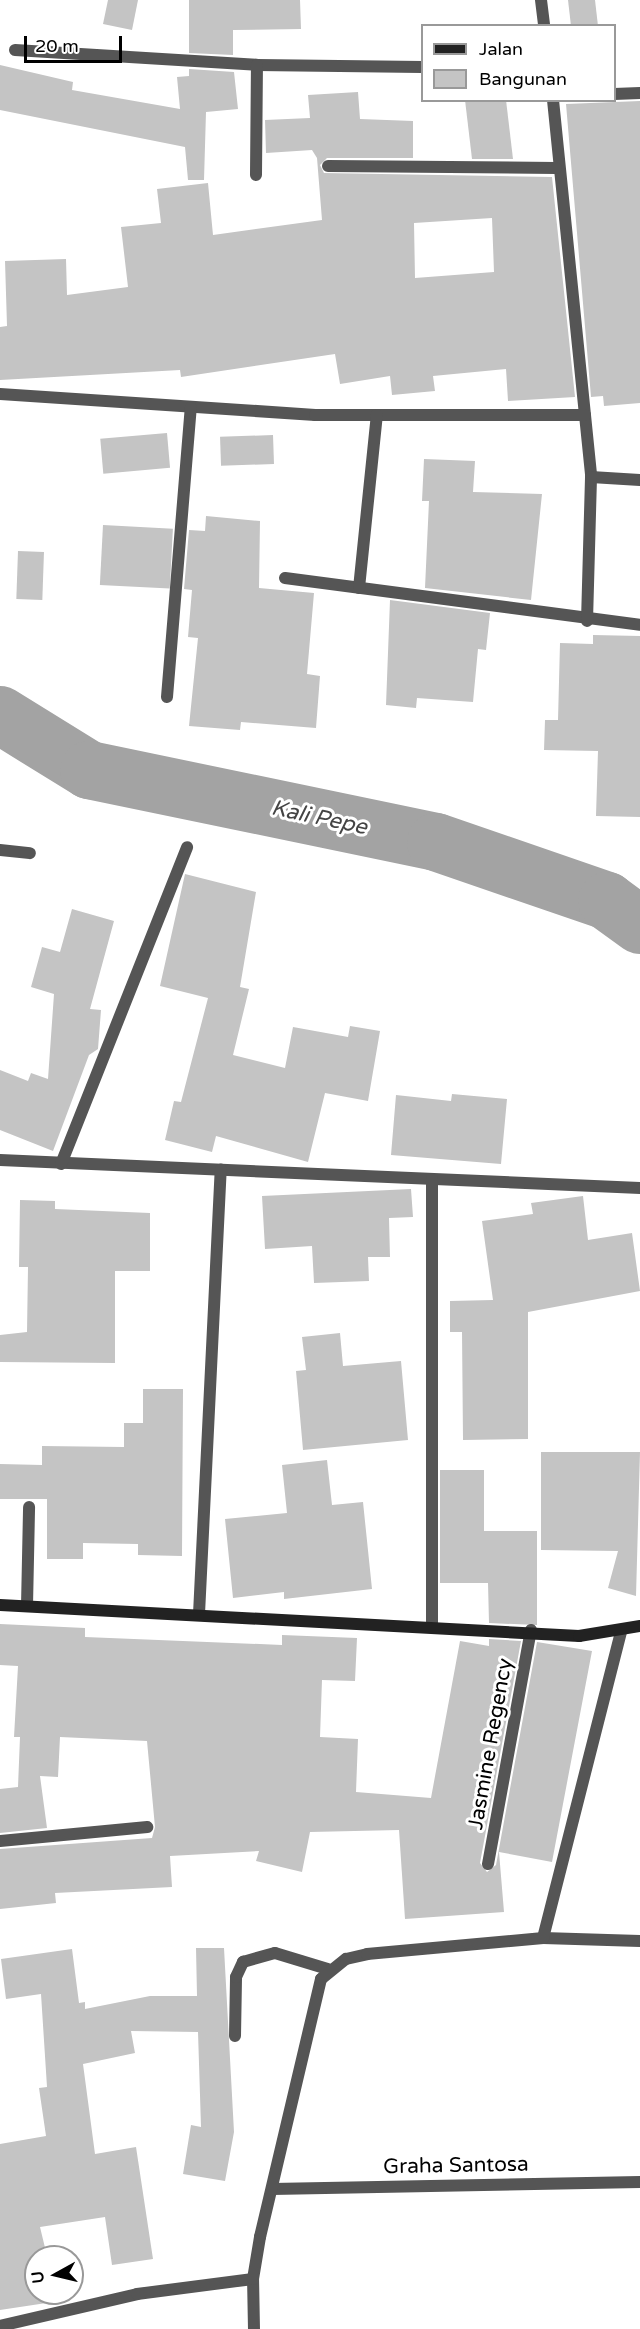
<!DOCTYPE html>
<style>
body{margin:0}
#map{position:relative;width:640px;height:2329px;overflow:hidden;background:#fff;font-family:"Varela Round",sans-serif}
div>[style]{position:absolute}
[style*='--x']{left:calc(var(--x)*1px);top:calc(var(--y)*1px);width:calc(var(--w)*1px);rotate:calc(var(--a)*1deg)}
.river>*{height:58px;margin:-29px;padding:0 29px;transform-origin:29px;border-radius:29px;background:#a3a3a3}
.building>*{inset:0;background:#c4c4c4;transform-origin:0 0}
.street>*{height:12px;margin:-6px;padding:0 6px;transform-origin:6px;border-radius:6px;background:#555}
.secondary>*{height:12px;margin:-6px;padding:0 6px;transform-origin:6px;border-radius:6px;background:#222}
span{translate:-50% -50%;white-space:nowrap;text-align:center;line-height:1.15;-webkit-text-stroke:6px #fff;paint-order:stroke}
.street-label{font-size:21px;color:#000}
.water-label{font-size:22px;color:#444;font-style:italic}
.legend{position:absolute;left:421px;top:24px;width:195px;height:78px;box-sizing:border-box;background:#fff;border:2px solid #999;margin:0;padding:8px 10px;list-style:none;font-size:18px;color:#000}
.legend li{display:flex;align-items:center;gap:12px;height:30px}
.legend b{width:30px;border:2px solid #999}
.north{position:absolute;left:24px;top:2245px;width:60px;height:60px;box-sizing:border-box;background:#fff;border:2px solid #999;border-radius:50%;rotate:262deg;font-size:16px;font-weight:700;line-height:24px;text-align:center;color:#000}
.north::after{content:'';display:block;margin:auto;width:21px;height:27px;background:#000;clip-path:polygon(50% 0,100% 100%,50% 72%,0 100%)}
.scale{position:absolute;left:24px;top:36px;width:98px;height:27px;box-sizing:border-box;border:3px solid #000;border-top:0;padding-left:8px;font-size:18px;line-height:21px;white-space:nowrap;color:#000;-webkit-text-stroke:4px #fff;paint-order:stroke}
</style>
<div id="map">
<div class="river">
<div style="--x:0;--y:715;--w:105;--a:31.7"></div>
<div style="--x:89;--y:770;--w:354;--a:11.7"></div>
<div style="--x:436;--y:842;--w:181;--a:19"></div>
<div style="--x:607;--y:901;--w:41;--a:36"></div>
</div>
<div class="building">
<div style="clip-path:polygon(108px 0,138px 0,132px 30px,103px 24px)"></div>
<div style="clip-path:polygon(189px 0,300px 0,301px 29px,233px 30px,233px 55px,189px 53px)"></div>
<div style="clip-path:polygon(568px 0,595px 0,598px 26px,571px 26px)"></div>
<div style="clip-path:polygon(0 65px,73px 82px,72px 90px,180px 109px,177px 77px,189px 76px,189px 69px,234px 72px,238px 109px,206px 112px,204px 180px,188px 180px,185px 147px,0 110px)"></div>
<div style="clip-path:polygon(evenodd,358px 92px,360px 119px,413px 121px,413px 158px,327px 158px,320px 165px,324px 173px,552px 177px,575px 397px,508px 401px,506px 369px,433px 376px,435px 391px,392px 395px,390px 376px,340px 384px,335px 354px,181px 377px,180px 370px,0 380px,0 327px,7px 326px,5px 261px,66px 259px,67px 295px,128px 287px,121px 227px,161px 223px,157px 189px,208px 183px,213px 235px,322px 220px,317px 158px,312px 150px,266px 153px,265px 120px,310px 118px,308px 95px,358px 92px,492px 218px,494px 272px,415px 278px,414px 223px,492px 218px)"></div>
<div style="clip-path:polygon(465px 100px,506px 100px,513px 159px,472px 159px)"></div>
<div style="clip-path:polygon(640px 101px,640px 403px,604px 406px,603px 396px,591px 397px,566px 104px)"></div>
<div style="left:167px;top:433px;width:35px;height:67px;rotate:85deg"></div>
<div style="left:273px;top:435px;width:29px;height:53px;rotate:88deg"></div>
<div style="clip-path:polygon(424px 459px,475px 461px,473px 492px,542px 494px,531px 600px,425px 588px,429px 501px,422px 501px)"></div>
<div style="clip-path:polygon(206px 516px,260px 521px,259px 588px,314px 593px,307px 674px,320px 676px,316px 728px,241px 722px,240px 730px,189px 726px,198px 638px,188px 637px,192px 590px,184px 589px,189px 530px,205px 531px)"></div>
<div style="left:103px;top:525px;width:70px;height:60px;rotate:3deg"></div>
<div style="left:18px;top:551px;width:26px;height:48px;rotate:2deg"></div>
<div style="clip-path:polygon(390px 600px,490px 613px,486px 650px,478px 649px,473px 702px,417px 698px,416px 708px,386px 705px)"></div>
<div style="clip-path:polygon(593px 635px,640px 636px,640px 817px,596px 816px,598px 751px,544px 750px,545px 720px,558px 720px,560px 643px,593px 644px)"></div>
<div style="clip-path:polygon(185px 874px,256px 892px,240px 987px,249px 989px,233px 1055px,285px 1068px,293px 1027px,348px 1037px,350px 1026px,380px 1031px,368px 1101px,325px 1093px,308px 1162px,216px 1136px,212px 1152px,165px 1140px,174px 1101px,181px 1102px,208px 998px,160px 986px)"></div>
<div style="clip-path:polygon(72px 909px,114px 921px,90px 1009px,101px 1010px,98px 1049px,89px 1055px,53px 1151px,0 1130px,0 1070px,28px 1081px,31px 1073px,48px 1079px,54px 994px,31px 987px,42px 947px,60px 952px)"></div>
<div style="clip-path:polygon(452px 1094px,507px 1099px,501px 1164px,391px 1155px,396px 1095px,451px 1101px)"></div>
<div style="clip-path:polygon(411px 1189px,413px 1217px,389px 1218px,390px 1257px,368px 1257px,369px 1281px,314px 1283px,312px 1246px,265px 1249px,262px 1196px)"></div>
<div style="clip-path:polygon(583px 1196px,588px 1240px,632px 1233px,640px 1291px,528px 1312px,528px 1439px,463px 1440px,462px 1332px,450px 1332px,450px 1301px,493px 1300px,482px 1221px,533px 1214px,531px 1203px)"></div>
<div style="clip-path:polygon(20px 1200px,55px 1201px,55px 1209px,150px 1213px,150px 1271px,115px 1271px,115px 1363px,0 1362px,0 1335px,27px 1332px,28px 1267px,19px 1267px)"></div>
<div style="clip-path:polygon(340px 1333px,343px 1366px,401px 1361px,408px 1440px,303px 1450px,296px 1371px,306px 1370px,302px 1337px)"></div>
<div style="clip-path:polygon(143px 1389px,183px 1389px,182px 1556px,138px 1555px,138px 1544px,83px 1543px,83px 1559px,47px 1559px,47px 1499px,0 1499px,0 1464px,42px 1465px,42px 1446px,124px 1447px,124px 1423px,143px 1423px)"></div>
<div style="clip-path:polygon(541px 1452px,640px 1452px,636px 1596px,608px 1588px,618px 1551px,541px 1550px)"></div>
<div style="clip-path:polygon(327px 1460px,332px 1505px,363px 1502px,372px 1589px,284px 1599px,284px 1592px,233px 1598px,225px 1519px,287px 1513px,282px 1465px)"></div>
<div style="clip-path:polygon(440px 1470px,484px 1470px,484px 1531px,537px 1531px,537px 1625px,489px 1623px,488px 1583px,440px 1583px)"></div>
<div style="clip-path:polygon(0 1624px,85px 1628px,85px 1637px,282px 1645px,282px 1635px,357px 1638px,355px 1681px,322px 1680px,320px 1737px,358px 1739px,356px 1792px,431px 1798px,460px 1641px,489px 1646px,489px 1639px,521px 1641px,480px 1863px,487px 1872px,496px 1865px,537px 1642px,592px 1651px,552px 1862px,499px 1852px,504px 1912px,405px 1919px,399px 1830px,310px 1832px,302px 1872px,256px 1861px,259px 1851px,170px 1856px,172px 1887px,55px 1893px,56px 1903px,0 1909px,0 1849px,152px 1838px,155px 1827px,147px 1741px,60px 1737px,58px 1777px,40px 1776px,47px 1828px,0 1833px,0 1789px,18px 1787px,20px 1737px,14px 1737px,18px 1666px,0 1665px)"></div>
<div style="clip-path:polygon(196px 1948px,224px 1948px,234px 2132px,225px 2181px,183px 2174px,191px 2125px,201px 2127px,198px 2032px,131px 2031px,135px 2053px,83px 2064px,95px 2154px,136px 2147px,153px 2259px,112px 2265px,105px 2217px,40px 2227px,47px 2256px,36px 2257px,36px 2293px,51px 2293px,53px 2302px,0 2310px,0 2144px,46px 2136px,39px 2088px,47px 2087px,41px 1994px,6px 1999px,1px 1959px,72px 1949px,79px 2003px,85px 2002px,85px 2009px,150px 1996px,197px 1996px)"></div>
</div>
<div class="street">
<div style="--x:541;--y:0;--w:26;--a:83"></div>
<div style="--x:15;--y:50;--w:242;--a:3.5"></div>
<div style="--x:257;--y:65;--w:165;--a:0.7"></div>
<div style="--x:614;--y:94;--w:26;--a:-2"></div>
<div style="--x:553;--y:100;--w:379;--a:84.2"></div>
<div style="--x:591;--y:477;--w:49;--a:3.5"></div>
<div style="--x:328;--y:166;--w:228;--a:0.5"></div>
<div style="--x:256;--y:175;--w:110;--a:-89.5"></div>
<div style="--x:0;--y:394;--w:316;--a:3.8"></div>
<div style="--x:315;--y:415;--w:270;--a:0"></div>
<div style="--x:285;--y:578;--w:358;--a:7.5"></div>
<div style="--x:359;--y:588;--w:174;--a:-84.1"></div>
<div style="--x:587;--y:621;--w:144;--a:-88.4"></div>
<div style="--x:167;--y:697;--w:290;--a:-85.3"></div>
<div style="--x:0;--y:850;--w:30;--a:6"></div>
<div style="--x:0;--y:1160;--w:641;--a:2.51"></div>
<div style="--x:61;--y:1164;--w:341;--a:-68.3"></div>
<div style="--x:432;--y:1179;--w:445;--a:90"></div>
<div style="--x:27;--y:1606;--w:99;--a:-88.8"></div>
<div style="--x:199;--y:1614;--w:445;--a:-87.2"></div>
<div style="--x:0;--y:1841;--w:148;--a:-5.4"></div>
<div style="--x:488;--y:1864;--w:238;--a:-79.6"></div>
<div style="--x:543;--y:1938;--w:97;--a:1.8"></div>
<div style="--x:235;--y:2036;--w:59;--a:-89"></div>
<div style="--x:236;--y:1977;--w:17;--a:-65"></div>
<div style="--x:243;--y:1962;--w:33;--a:-16"></div>
<div style="--x:275;--y:1953;--w:55;--a:16.8"></div>
<div style="--x:272;--y:2189;--w:368;--a:-1.1"></div>
<div style="--x:0;--y:2326;--w:141;--a:-13.1"></div>
<div style="--x:137;--y:2294;--w:117;--a:-7.4"></div>
<div style="--x:254;--y:2329;--w:50;--a:-91.1"></div>
<div style="--x:253;--y:2279;--w:43;--a:-80.5"></div>
<div style="--x:260;--y:2237;--w:265;--a:-76.7"></div>
<div style="--x:321;--y:1979;--w:32;--a:-39"></div>
<div style="--x:346;--y:1959;--w:22;--a:-13"></div>
<div style="--x:367;--y:1954;--w:177;--a:-5.2"></div>
<div style="--x:543;--y:1938;--w:316;--a:-75.7"></div>
</div>
<div class="secondary">
<div style="--x:0;--y:1605;--w:580;--a:3.06"></div>
<div style="--x:579;--y:1636;--w:62;--a:-9.3"></div>
</div>
<div class="street-label">
<span style="left:491px;top:1744px;rotate:-80deg">Jasmine Regency</span>
<span style="left:456px;top:2166px;rotate:-1deg">Graha Santosa</span>
</div>
<div class="water-label">
<span style="left:319px;top:818px;rotate:12deg">Kali Pepe</span>
</div>
<ul class="legend">
<li><b style="height:8px;background:#222"></b>Jalan</li>
<li><b style="height:16px;background:#c4c4c4"></b>Bangunan</li>
</ul>
<div class="north">U</div>
<div class="scale">20 m</div>
</div>
